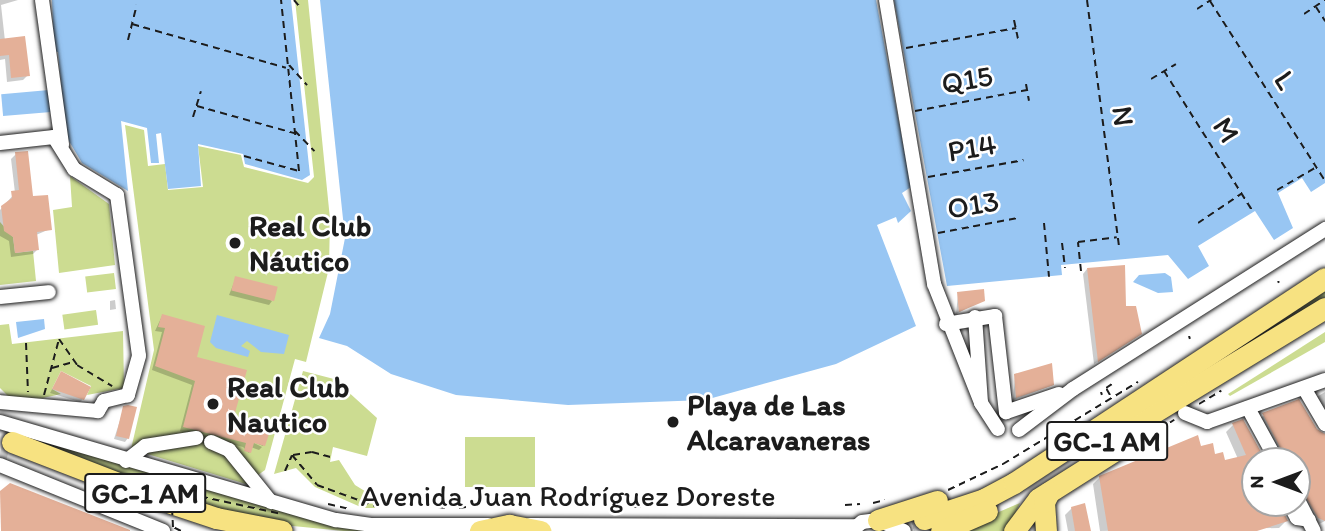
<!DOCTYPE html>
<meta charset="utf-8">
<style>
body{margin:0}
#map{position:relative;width:1325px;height:531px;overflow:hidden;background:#fff;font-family:Itim,sans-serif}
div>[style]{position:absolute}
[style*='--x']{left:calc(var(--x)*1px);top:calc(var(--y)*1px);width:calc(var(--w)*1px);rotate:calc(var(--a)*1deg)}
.green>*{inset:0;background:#ccdc91;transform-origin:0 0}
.water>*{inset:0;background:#98c6f3;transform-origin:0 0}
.shadow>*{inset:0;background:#0003}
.building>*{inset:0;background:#e4b098;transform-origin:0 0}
.highway-tunnel>*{height:21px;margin-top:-10.5px;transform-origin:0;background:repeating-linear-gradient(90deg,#ddd 0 21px,transparent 0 31px)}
.path>*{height:2px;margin-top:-1px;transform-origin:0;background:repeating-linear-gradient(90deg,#1c1c1c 0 7px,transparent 0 12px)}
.roads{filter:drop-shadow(0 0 2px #1c1c1c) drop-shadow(0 0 2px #1c1c1c)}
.minor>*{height:14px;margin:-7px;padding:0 7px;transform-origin:7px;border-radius:7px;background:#fff}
.highway>*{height:21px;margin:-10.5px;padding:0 10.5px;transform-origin:10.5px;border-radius:10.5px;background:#f7e281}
.path-bridge>*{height:2px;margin-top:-1px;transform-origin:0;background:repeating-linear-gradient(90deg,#1c1c1c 0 7px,transparent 0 12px)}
.dots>*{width:19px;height:19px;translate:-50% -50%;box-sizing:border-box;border:4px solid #fff;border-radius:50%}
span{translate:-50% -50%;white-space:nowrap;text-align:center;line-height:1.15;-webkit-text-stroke:5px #fff;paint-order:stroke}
.shield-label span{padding:2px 5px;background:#fff;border:2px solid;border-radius:5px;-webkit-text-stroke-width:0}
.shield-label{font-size:28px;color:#1c1c1c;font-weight:700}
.street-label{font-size:30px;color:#1c1c1c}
.poi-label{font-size:30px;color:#1c1c1c;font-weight:700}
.left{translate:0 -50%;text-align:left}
.north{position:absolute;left:1241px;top:447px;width:70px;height:70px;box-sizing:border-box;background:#fff;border:2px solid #a4a4a4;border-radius:50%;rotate:270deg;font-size:19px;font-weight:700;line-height:28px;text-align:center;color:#1c1c1c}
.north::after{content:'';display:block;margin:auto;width:24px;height:32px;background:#1c1c1c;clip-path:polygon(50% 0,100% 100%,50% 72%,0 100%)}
</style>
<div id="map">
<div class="green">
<div style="clip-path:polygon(295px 0,308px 0,330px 219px,329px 268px,306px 362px,295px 359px,265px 470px,246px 484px,131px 449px,154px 350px,125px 125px,144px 130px,148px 166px,165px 164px,168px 190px,203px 187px,198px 146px,241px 155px,244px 167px,308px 183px,314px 177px)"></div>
<div style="clip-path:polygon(70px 176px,109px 204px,115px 265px,59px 273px,53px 210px,72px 207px)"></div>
<div style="clip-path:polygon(0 222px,13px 237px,15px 253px,33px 251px,36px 281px,0 285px)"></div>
<div style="left:114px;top:273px;width:16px;height:29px;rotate:83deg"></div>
<div style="clip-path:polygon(1325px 289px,1325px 297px,1152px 406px)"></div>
<div style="left:96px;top:310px;width:15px;height:34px;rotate:82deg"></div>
<div style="clip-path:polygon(9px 324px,12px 344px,123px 331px,124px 388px,87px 395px,91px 386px,61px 371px,52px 389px,61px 394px,34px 400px,8px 396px,0 388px,0 325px)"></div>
<div style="clip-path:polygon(1325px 332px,1325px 342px,1230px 396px,1228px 394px)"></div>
<div style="clip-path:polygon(303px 371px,334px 379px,377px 418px,367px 456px,333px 447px,330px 462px,339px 460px,355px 485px,376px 498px,375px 508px,363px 508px,315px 487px,296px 468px,274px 474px)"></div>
<div style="clip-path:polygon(15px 432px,317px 521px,417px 531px,344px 531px,262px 523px,188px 502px)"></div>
<div style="left:465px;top:437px;width:70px;height:50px"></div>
<div style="clip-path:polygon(1020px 503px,1007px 531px,954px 531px)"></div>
</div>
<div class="water">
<div style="clip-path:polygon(52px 0,291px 0,310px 175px,302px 180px,245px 164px,243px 154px,198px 144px,201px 186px,168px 189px,161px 133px,156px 134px,159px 163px,151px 163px,147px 128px,121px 121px,128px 191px,82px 163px,66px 136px,58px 52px,54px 52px)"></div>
<div style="clip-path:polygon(320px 0,876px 0,911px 187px,902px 193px,911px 211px,898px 223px,896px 217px,877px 225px,916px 326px,836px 364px,705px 400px,568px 405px,456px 395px,391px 374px,347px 346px,319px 338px,330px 314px,345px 238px)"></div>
<div style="clip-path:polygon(894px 0,1325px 0,1325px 183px,1311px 192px,1302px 178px,1278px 193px,1293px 228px,1274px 240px,1255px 211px,1198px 246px,1209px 266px,1188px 279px,1168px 255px,1061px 265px,1062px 275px,947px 286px)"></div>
<div style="left:49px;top:90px;width:22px;height:48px;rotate:85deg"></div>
<div style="clip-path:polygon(1165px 273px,1171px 277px,1173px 292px,1158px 293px,1133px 282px,1139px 275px)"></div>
<div style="clip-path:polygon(217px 315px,289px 335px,284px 354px,261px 352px,247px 341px,241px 346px,250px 351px,248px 357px,216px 348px,210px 342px)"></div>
<div style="clip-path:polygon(44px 319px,45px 329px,18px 338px,16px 322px)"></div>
</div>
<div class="shadow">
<div style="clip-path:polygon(0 0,18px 0,1px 5px,5px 41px,28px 75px,23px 80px,7px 82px,5px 59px,0 60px)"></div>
<div style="clip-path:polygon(16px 154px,32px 198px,50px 229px,36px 235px,37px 250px,33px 254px,11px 257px,9px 241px,0 236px,0 210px,15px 193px,11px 159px)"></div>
<div style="clip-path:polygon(1087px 269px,1125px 308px,1135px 338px,1094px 364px,1083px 274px)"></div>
<div style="clip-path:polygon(236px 278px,272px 301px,269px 305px,229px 295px)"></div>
<div style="clip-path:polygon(958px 294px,983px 300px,956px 314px)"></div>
<div style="clip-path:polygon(115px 300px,116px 309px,110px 310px,110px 301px)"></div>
<div style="clip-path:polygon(162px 316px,195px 358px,231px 421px,267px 433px,263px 446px,246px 439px,262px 447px,259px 450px,251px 447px,249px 453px,243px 447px,180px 431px,192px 385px,152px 370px,162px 332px,155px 331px)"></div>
<div style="clip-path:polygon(61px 373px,83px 399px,80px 402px,50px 393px)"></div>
<div style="clip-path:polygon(1015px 376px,1053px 385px,1013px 400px)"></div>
<div style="clip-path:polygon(1325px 392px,1325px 415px,1315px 398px)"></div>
<div style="clip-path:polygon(1299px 401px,1316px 431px,1325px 433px,1325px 521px,1319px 524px,1297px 489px,1297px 461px,1282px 461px,1259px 418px)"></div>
<div style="clip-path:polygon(124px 408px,128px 438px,125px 442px,114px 439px)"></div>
<div style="clip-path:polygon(1233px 425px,1265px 461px,1255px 461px,1255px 503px,1280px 503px,1286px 521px,1279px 528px,1100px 531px,1093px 484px,1100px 477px,1200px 448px,1224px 462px,1238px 459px,1226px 432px)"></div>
<div style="clip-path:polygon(1072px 508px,1089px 531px,1068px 531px,1065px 515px)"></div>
</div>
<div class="building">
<div style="clip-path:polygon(25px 36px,30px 76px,11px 78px,9px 55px,0 56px,0 39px)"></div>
<div style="clip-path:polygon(28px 151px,33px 196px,48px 195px,52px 230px,37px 232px,39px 250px,15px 253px,13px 237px,4px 231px,1px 206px,12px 198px,11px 191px,19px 190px,15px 152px)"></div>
<div style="clip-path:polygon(1125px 265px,1126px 306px,1136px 306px,1142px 334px,1098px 362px,1087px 268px)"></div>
<div style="left:235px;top:276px;width:44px;height:15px;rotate:14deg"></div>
<div style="clip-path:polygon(984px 289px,985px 301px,959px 312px,957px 292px)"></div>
<div style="clip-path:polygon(162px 314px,205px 326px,197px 357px,247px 370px,233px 420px,270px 431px,265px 446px,254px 443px,251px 453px,244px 451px,246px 443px,183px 427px,195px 381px,155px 366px,165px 328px,158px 327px)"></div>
<div style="clip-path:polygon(1052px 363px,1054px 385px,1016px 398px,1014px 374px)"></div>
<div style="clip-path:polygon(61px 371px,91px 387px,84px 400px,52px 389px)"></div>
<div style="clip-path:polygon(1299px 399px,1317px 429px,1325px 434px,1325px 521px,1318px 518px,1297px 482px,1297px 461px,1287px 461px,1262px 413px)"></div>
<div style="clip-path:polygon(128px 405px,137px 407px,129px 439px,116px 436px,123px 406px)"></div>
<div style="clip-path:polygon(1243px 419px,1266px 461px,1255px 461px,1255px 503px,1279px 503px,1288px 521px,1257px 531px,1108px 531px,1099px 476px,1198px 435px,1201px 446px,1213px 443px,1215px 454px,1223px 452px,1225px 460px,1246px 455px,1232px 423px)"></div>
<div style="clip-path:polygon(10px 483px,130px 530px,130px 531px,1px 531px,0 491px)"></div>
<div style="clip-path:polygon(1085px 503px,1091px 531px,1075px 531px,1071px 507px)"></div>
</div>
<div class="highway-tunnel">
<div style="--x:0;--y:452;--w:8;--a:14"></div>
<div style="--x:882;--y:531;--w:44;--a:-15.9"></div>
</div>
<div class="path">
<div style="--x:294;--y:0;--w:8;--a:50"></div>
<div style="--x:1087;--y:0;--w:250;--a:82.6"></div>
<div style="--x:1210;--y:1;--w:214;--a:57.4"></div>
<div style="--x:1316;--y:7;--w:17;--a:57"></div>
<div style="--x:1197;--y:9;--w:17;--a:-33"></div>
<div style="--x:1304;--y:14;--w:25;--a:-34"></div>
<div style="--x:1014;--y:20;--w:19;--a:78"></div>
<div style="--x:132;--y:24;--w:160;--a:15.9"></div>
<div style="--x:128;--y:40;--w:36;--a:-76"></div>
<div style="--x:906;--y:48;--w:112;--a:-10.3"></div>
<div style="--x:289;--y:65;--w:27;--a:48"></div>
<div style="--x:1164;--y:71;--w:167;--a:57.7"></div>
<div style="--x:1151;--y:79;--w:29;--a:-31"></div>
<div style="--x:1026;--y:84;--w:17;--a:80"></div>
<div style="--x:197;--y:106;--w:101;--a:15.6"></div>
<div style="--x:915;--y:111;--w:114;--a:-10.6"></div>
<div style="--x:193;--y:117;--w:27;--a:-73"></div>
<div style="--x:295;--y:131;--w:28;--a:46"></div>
<div style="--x:244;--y:156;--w:57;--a:15.3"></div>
<div style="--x:299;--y:171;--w:172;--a:-96"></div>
<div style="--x:928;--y:177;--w:97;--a:-10"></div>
<div style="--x:1277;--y:190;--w:44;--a:-30.1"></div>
<div style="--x:1044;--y:223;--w:54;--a:84.7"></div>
<div style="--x:1198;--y:223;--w:52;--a:-34"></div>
<div style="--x:938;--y:233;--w:81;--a:-10.6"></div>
<div style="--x:1062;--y:243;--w:25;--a:83"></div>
<div style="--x:1081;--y:271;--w:29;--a:-96"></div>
<div style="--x:1078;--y:242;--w:39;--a:-7"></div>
<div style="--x:1278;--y:281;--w:2;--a:63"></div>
<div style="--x:1189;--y:336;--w:3;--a:72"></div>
<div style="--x:26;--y:343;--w:49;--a:87.7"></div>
<div style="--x:52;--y:368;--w:22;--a:-16"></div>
<div style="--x:1101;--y:392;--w:3;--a:72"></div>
<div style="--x:44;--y:395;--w:58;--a:-75"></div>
<div style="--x:59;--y:339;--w:32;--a:55"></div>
<div style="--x:77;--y:365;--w:41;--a:31"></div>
<div style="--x:1110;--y:395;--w:8;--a:-120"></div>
<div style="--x:1106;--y:388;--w:7;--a:-34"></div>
<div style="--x:1199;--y:404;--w:26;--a:-31"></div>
<div style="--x:1160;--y:429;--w:17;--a:-33"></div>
<div style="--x:293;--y:455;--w:19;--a:-9"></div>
<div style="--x:312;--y:452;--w:20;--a:15"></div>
<div style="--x:285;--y:471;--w:17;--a:-66"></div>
<div style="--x:292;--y:455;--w:39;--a:50"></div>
<div style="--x:317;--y:485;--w:62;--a:19.9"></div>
<div style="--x:948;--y:490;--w:61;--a:-25.3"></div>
<div style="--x:1003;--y:464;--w:158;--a:-31.3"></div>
<div style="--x:873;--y:503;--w:12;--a:-14"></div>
<div style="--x:328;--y:504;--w:23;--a:13"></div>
<div style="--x:845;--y:505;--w:15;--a:-4"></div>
<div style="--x:438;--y:507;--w:8;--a:7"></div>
<div style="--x:613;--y:507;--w:8;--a:0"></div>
<div style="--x:634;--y:507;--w:8;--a:0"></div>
<div style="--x:459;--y:508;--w:7;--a:-8"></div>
</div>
<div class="roads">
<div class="minor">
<div style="--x:42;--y:0;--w:146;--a:82.1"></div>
<div style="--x:886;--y:0;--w:288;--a:80.4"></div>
<div style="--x:934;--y:284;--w:128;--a:68.4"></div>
<div style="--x:0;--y:143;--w:54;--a:-6.3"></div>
<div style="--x:54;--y:137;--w:38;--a:58"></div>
<div style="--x:74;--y:169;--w:50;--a:31.2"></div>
<div style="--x:117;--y:195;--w:162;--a:82.2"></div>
<div style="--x:139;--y:356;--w:41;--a:105.8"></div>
<div style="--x:128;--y:395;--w:25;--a:166"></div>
<div style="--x:104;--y:401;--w:12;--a:121"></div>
<div style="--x:98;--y:411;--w:98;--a:-174.8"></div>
<div style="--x:0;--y:297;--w:49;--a:-5.8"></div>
<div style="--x:975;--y:317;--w:86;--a:86"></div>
<div style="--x:981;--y:403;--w:31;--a:57"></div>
<div style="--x:946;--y:324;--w:50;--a:-9.3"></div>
<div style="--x:995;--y:316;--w:97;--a:83.5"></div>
<div style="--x:1006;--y:412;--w:56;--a:-18.8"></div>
<div style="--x:1304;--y:388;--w:42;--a:59.7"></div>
<div style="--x:1248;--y:408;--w:60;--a:61.3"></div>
<div style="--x:1185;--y:413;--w:24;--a:22"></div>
<div style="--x:1207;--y:422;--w:125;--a:-19.6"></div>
<div style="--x:0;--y:422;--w:350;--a:16.3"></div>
<div style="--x:336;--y:520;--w:37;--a:8"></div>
<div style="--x:373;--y:525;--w:115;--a:0"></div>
<div style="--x:1019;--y:430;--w:68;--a:-37.2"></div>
<div style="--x:1073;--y:389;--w:299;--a:-32.4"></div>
<div style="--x:211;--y:442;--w:20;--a:24"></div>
<div style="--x:229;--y:450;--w:67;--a:51.1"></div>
<div style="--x:126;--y:461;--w:24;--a:-38"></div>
<div style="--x:145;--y:446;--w:52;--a:-8.9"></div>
<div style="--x:0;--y:465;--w:176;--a:22"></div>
<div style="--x:1297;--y:498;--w:37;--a:63"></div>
<div style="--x:1289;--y:503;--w:17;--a:62"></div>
<div style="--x:1297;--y:518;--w:12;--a:9"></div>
<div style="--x:530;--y:525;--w:326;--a:0.2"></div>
<div style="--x:851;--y:531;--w:14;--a:-39"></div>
<div style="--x:862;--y:522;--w:16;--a:-7"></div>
<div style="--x:878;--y:520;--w:28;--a:23"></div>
</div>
<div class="highway">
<div style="--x:1120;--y:433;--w:240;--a:-31.4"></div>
<div style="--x:12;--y:442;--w:161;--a:21.1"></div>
<div style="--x:162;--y:500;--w:57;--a:18.4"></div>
<div style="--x:216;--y:518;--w:67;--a:11.1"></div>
<div style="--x:924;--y:519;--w:63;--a:-18.4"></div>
<div style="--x:984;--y:499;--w:34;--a:-28"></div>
<div style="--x:1014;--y:483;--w:372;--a:-33.4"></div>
<div style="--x:878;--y:520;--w:62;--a:-17.9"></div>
<div style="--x:480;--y:531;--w:30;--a:-12"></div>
<div style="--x:509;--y:525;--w:32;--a:11"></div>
<div style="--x:941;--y:531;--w:50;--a:-23.5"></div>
<div style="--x:1014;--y:531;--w:40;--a:-53"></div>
<div style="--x:1038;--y:499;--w:125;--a:-32.3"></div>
<div style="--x:1046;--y:531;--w:29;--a:-94"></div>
<div style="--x:1044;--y:502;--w:11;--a:-63"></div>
</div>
</div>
<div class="path-bridge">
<div style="--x:181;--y:531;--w:9;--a:-153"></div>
<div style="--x:173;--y:527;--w:17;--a:-93"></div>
<div style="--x:172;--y:510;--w:13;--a:-58"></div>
<div style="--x:179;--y:499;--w:11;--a:-27"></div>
<div style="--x:189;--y:494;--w:95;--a:12.1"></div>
</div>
<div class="dots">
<div style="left:235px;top:243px;background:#1c1c1c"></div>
<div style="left:213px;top:404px;background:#1c1c1c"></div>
<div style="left:673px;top:422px;background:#1c1c1c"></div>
</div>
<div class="shield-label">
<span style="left:1107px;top:441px">GC-1 AM</span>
<span style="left:145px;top:493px">GC-1 AM</span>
</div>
<div class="street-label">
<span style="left:967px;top:80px;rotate:-10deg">Q15</span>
<span style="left:1285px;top:80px;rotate:57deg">L</span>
<span style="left:1123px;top:116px;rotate:83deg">N</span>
<span style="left:1226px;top:130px;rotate:58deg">M</span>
<span style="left:972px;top:148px;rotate:-10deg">P14</span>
<span style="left:973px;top:205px;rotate:-10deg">O13</span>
<span style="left:568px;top:496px">Avenida Juan Rodríguez Doreste</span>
</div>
<div class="poi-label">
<span class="left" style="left:249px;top:243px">Real Club<br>Náutico</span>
<span class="left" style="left:227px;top:404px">Real Club<br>Nautico</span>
<span class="left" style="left:687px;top:422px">Playa de Las<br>Alcaravaneras</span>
</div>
<div class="north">N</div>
</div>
